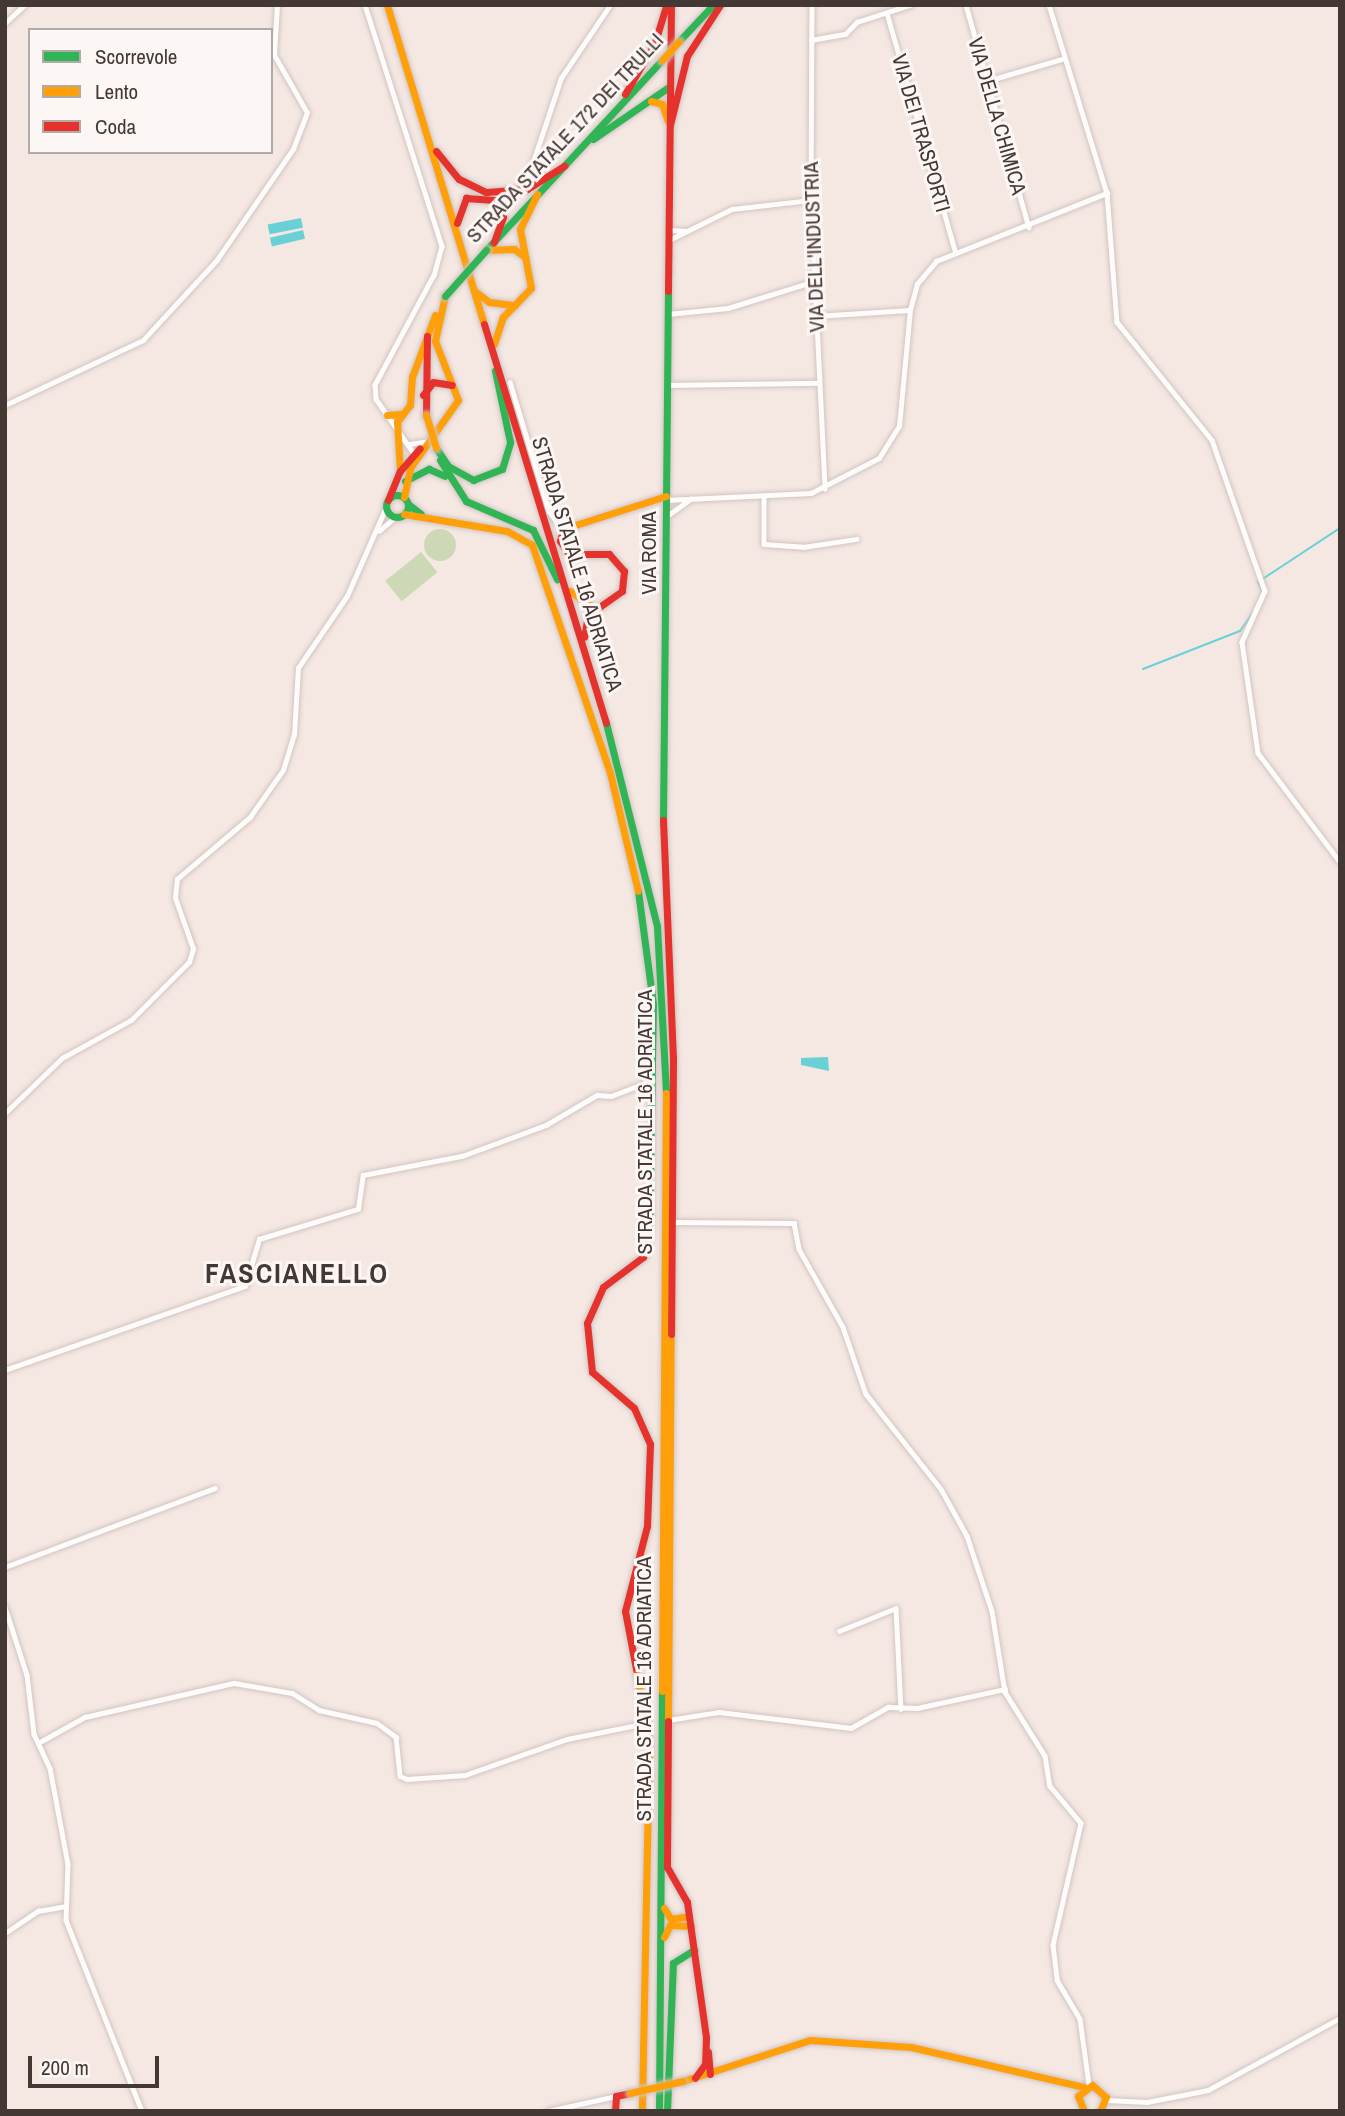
<!DOCTYPE html>
<style>
body{margin:0}
#map{position:relative;width:1345px;height:2116px;overflow:hidden;background:#f5e8e3;font-family:"Archivo Narrow",sans-serif}
div>[style]{position:absolute}
[style*='--x']{left:calc(var(--x)*1px);top:calc(var(--y)*1px);width:calc(var(--w)*1px);rotate:calc(var(--a)*1deg)}
.green>*{inset:0;background:#cdd9b6;transform-origin:0 0}
.round{border-radius:50%}
.water>*{inset:0;background:#69d1d6;transform-origin:0 0}
.stream>*{height:2px;margin:-1px;padding:0 1px;transform-origin:1px;border-radius:1px;background:#69d1d6}
.roads{filter:drop-shadow(0 0 2px #d1c5c1) drop-shadow(0 0 2px #d1c5c1)}
.street>*{height:4.5px;margin:-2.25px;padding:0 2.25px;transform-origin:2.25px;border-radius:2.25px;background:#fefcfb}
.fast>*{height:7px;margin:-3.5px;padding:0 3.5px;transform-origin:3.5px;border-radius:3.5px;background:#30b455}
.fast>.ring{margin:-3.5px;padding:0;box-sizing:content-box;background:none;border:7px solid #30b455;border-radius:50%}
.slow>*{height:7px;margin:-3.5px;padding:0 3.5px;transform-origin:3.5px;border-radius:3.5px;background:#ff9f0a}
.jam>*{height:7px;margin:-3.5px;padding:0 3.5px;transform-origin:3.5px;border-radius:3.5px;background:#e5322d}
.bridges{filter:drop-shadow(0 0 2px #d1c5c1) drop-shadow(0 0 2px #d1c5c1)}
.fast-bridge>*{height:7px;margin:-3.5px;padding:0 3.5px;transform-origin:3.5px;border-radius:3.5px;background:#30b455}
.slow-bridge>*{height:7px;margin:-3.5px;padding:0 3.5px;transform-origin:3.5px;border-radius:3.5px;background:#ff9f0a}
span{translate:-50% -50%;white-space:nowrap;text-align:center;line-height:1.15;-webkit-text-stroke:6px #fcf6f4;paint-order:stroke}
.street-label{font-size:21px;color:#443834}
.district-label{font-size:28px;color:#443834;font-weight:700;letter-spacing:2px}
.frame{position:absolute;inset:0;border:7px solid #443834;pointer-events:none}
.legend{position:absolute;left:28px;top:28px;width:245px;height:126px;box-sizing:border-box;background:#fcf6f4;border:2px solid #b2aaa7;margin:0;padding:9px 12px;list-style:none;font-size:21px;color:#443834}
.legend li{display:flex;align-items:center;gap:14px;height:35px}
.legend b{width:35px;border:2px solid #b2aaa7}
.scale{position:absolute;left:28px;top:2056px;width:131px;height:32px;box-sizing:border-box;border:4px solid #443834;border-top:0;padding-left:9px;font-size:21px;line-height:24px;white-space:nowrap;color:#443834;-webkit-text-stroke:5px #fcf6f4;paint-order:stroke}
</style>
<div id="map">
<div class="green">
<div class="round" style="left:424px;top:529px;width:32px;height:32px"></div>
<div style="left:421px;top:552px;width:26px;height:46px;rotate:51deg"></div>
</div>
<div class="water">
<div style="left:301px;top:218px;width:10px;height:34px;rotate:79deg"></div>
<div style="left:303px;top:230px;width:9px;height:34px;rotate:77deg"></div>
<div style="clip-path:polygon(828px 1057px,829px 1071px,801px 1065px,801px 1058px)"></div>
</div>
<div class="stream">
<div style="--x:1262;--y:591;--w:10;--a:-114"></div>
<div style="--x:1258;--y:582;--w:98;--a:-33.4"></div>
<div style="--x:1143;--y:669;--w:104;--a:-21.4"></div>
<div style="--x:1240;--y:631;--w:24;--a:-55"></div>
</div>
<div class="roads">
<div class="street">
<div style="--x:365;--y:5;--w:253;--a:72.3"></div>
<div style="--x:442;--y:246;--w:30;--a:105"></div>
<div style="--x:434;--y:275;--w:125;--a:118.2"></div>
<div style="--x:375;--y:385;--w:14;--a:86"></div>
<div style="--x:376;--y:399;--w:68;--a:55.1"></div>
<div style="--x:812;--y:5;--w:195;--a:90.3"></div>
<div style="--x:811;--y:200;--w:289;--a:87.2"></div>
<div style="--x:966;--y:5;--w:231;--a:74.2"></div>
<div style="--x:1049;--y:5;--w:197;--a:72.9"></div>
<div style="--x:1107;--y:193;--w:129;--a:85.6"></div>
<div style="--x:1117;--y:322;--w:151;--a:51.2"></div>
<div style="--x:1212;--y:440;--w:160;--a:70.7"></div>
<div style="--x:1265;--y:591;--w:56;--a:114.3"></div>
<div style="--x:1242;--y:642;--w:112;--a:81.8"></div>
<div style="--x:1258;--y:753;--w:136;--a:53"></div>
<div style="--x:887;--y:13;--w:250;--a:74"></div>
<div style="--x:5;--y:23;--w:26;--a:-43"></div>
<div style="--x:811;--y:40;--w:35;--a:-10"></div>
<div style="--x:845;--y:34;--w:17;--a:-45"></div>
<div style="--x:857;--y:22;--w:56;--a:-17.8"></div>
<div style="--x:987;--y:81;--w:78;--a:-16.3"></div>
<div style="--x:530;--y:171;--w:98;--a:-71.6"></div>
<div style="--x:561;--y:78;--w:88;--a:-56.1"></div>
<div style="--x:668;--y:230;--w:19;--a:3"></div>
<div style="--x:669;--y:240;--w:70;--a:-26.2"></div>
<div style="--x:732;--y:209;--w:80;--a:-6.5"></div>
<div style="--x:668;--y:314;--w:60;--a:-5.7"></div>
<div style="--x:728;--y:308;--w:91;--a:-17.2"></div>
<div style="--x:816;--y:316;--w:93;--a:-3.7"></div>
<div style="--x:510;--y:382;--w:135;--a:73.2"></div>
<div style="--x:549;--y:511;--w:22;--a:54"></div>
<div style="--x:667;--y:385;--w:152;--a:-0.8"></div>
<div style="--x:5;--y:405;--w:153;--a:-25.2"></div>
<div style="--x:143;--y:340;--w:108;--a:-47.3"></div>
<div style="--x:216;--y:261;--w:136;--a:-55.5"></div>
<div style="--x:293;--y:149;--w:39;--a:-69"></div>
<div style="--x:307;--y:113;--w:67;--a:-119.6"></div>
<div style="--x:274;--y:55;--w:50;--a:-86.6"></div>
<div style="--x:410;--y:444;--w:18;--a:-9"></div>
<div style="--x:764;--y:497;--w:47;--a:90"></div>
<div style="--x:764;--y:544;--w:39;--a:4"></div>
<div style="--x:803;--y:547;--w:54;--a:-8.6"></div>
<div style="--x:666;--y:500;--w:145;--a:-2.8"></div>
<div style="--x:811;--y:493;--w:76;--a:-27.2"></div>
<div style="--x:879;--y:458;--w:38;--a:-58"></div>
<div style="--x:899;--y:426;--w:117;--a:-84.6"></div>
<div style="--x:910;--y:310;--w:27;--a:-75"></div>
<div style="--x:917;--y:284;--w:30;--a:-50"></div>
<div style="--x:936;--y:261;--w:184;--a:-21.7"></div>
<div style="--x:667;--y:516;--w:29;--a:-36"></div>
<div style="--x:379;--y:531;--w:21;--a:-41"></div>
<div style="--x:5;--y:1113;--w:79;--a:-44"></div>
<div style="--x:62;--y:1058;--w:79;--a:-28.8"></div>
<div style="--x:131;--y:1020;--w:82;--a:-45"></div>
<div style="--x:189;--y:962;--w:14;--a:-73"></div>
<div style="--x:193;--y:949;--w:54;--a:-109.4"></div>
<div style="--x:175;--y:898;--w:19;--a:-84"></div>
<div style="--x:177;--y:879;--w:96;--a:-40.3"></div>
<div style="--x:250;--y:817;--w:57;--a:-54.9"></div>
<div style="--x:283;--y:770;--w:37;--a:-73"></div>
<div style="--x:294;--y:735;--w:67;--a:-86.6"></div>
<div style="--x:298;--y:668;--w:87;--a:-55.8"></div>
<div style="--x:347;--y:596;--w:97;--a:-66.3"></div>
<div style="--x:672;--y:1222;--w:122;--a:0.5"></div>
<div style="--x:794;--y:1223;--w:26;--a:79"></div>
<div style="--x:799;--y:1249;--w:90;--a:60.6"></div>
<div style="--x:843;--y:1327;--w:71;--a:71.1"></div>
<div style="--x:866;--y:1394;--w:121;--a:51.7"></div>
<div style="--x:941;--y:1489;--w:54;--a:61"></div>
<div style="--x:967;--y:1536;--w:79;--a:71.6"></div>
<div style="--x:992;--y:1611;--w:82;--a:80.9"></div>
<div style="--x:1005;--y:1692;--w:75;--a:58"></div>
<div style="--x:1045;--y:1756;--w:30;--a:81"></div>
<div style="--x:1050;--y:1786;--w:48;--a:50"></div>
<div style="--x:1081;--y:1823;--w:125;--a:102.9"></div>
<div style="--x:1053;--y:1945;--w:35;--a:83"></div>
<div style="--x:1057;--y:1980;--w:45;--a:59.5"></div>
<div style="--x:1080;--y:2019;--w:67;--a:82.2"></div>
<div style="--x:5;--y:1370;--w:254;--a:-19.3"></div>
<div style="--x:245;--y:1286;--w:49;--a:-73.4"></div>
<div style="--x:259;--y:1239;--w:103;--a:-16.9"></div>
<div style="--x:358;--y:1209;--w:34;--a:-82"></div>
<div style="--x:363;--y:1175;--w:101;--a:-10.9"></div>
<div style="--x:462;--y:1156;--w:90;--a:-20.3"></div>
<div style="--x:546;--y:1125;--w:59;--a:-30.5"></div>
<div style="--x:597;--y:1095;--w:14;--a:4"></div>
<div style="--x:611;--y:1096;--w:45;--a:-20.9"></div>
<div style="--x:5;--y:1567;--w:224;--a:-20.6"></div>
<div style="--x:5;--y:1607;--w:71;--a:72.1"></div>
<div style="--x:27;--y:1675;--w:59;--a:83.2"></div>
<div style="--x:34;--y:1734;--w:38;--a:65"></div>
<div style="--x:50;--y:1768;--w:98;--a:79.4"></div>
<div style="--x:68;--y:1864;--w:56;--a:92"></div>
<div style="--x:66;--y:1920;--w:206;--a:68.3"></div>
<div style="--x:839;--y:1631;--w:61;--a:-22"></div>
<div style="--x:896;--y:1608;--w:101;--a:87.2"></div>
<div style="--x:668;--y:1720;--w:52;--a:-8.9"></div>
<div style="--x:719;--y:1712;--w:133;--a:6.9"></div>
<div style="--x:851;--y:1728;--w:43;--a:-29.6"></div>
<div style="--x:888;--y:1707;--w:29;--a:2"></div>
<div style="--x:917;--y:1708;--w:90;--a:-12.2"></div>
<div style="--x:38;--y:1743;--w:54;--a:-29"></div>
<div style="--x:85;--y:1717;--w:153;--a:-12.9"></div>
<div style="--x:234;--y:1683;--w:59;--a:9.8"></div>
<div style="--x:292;--y:1693;--w:32;--a:32"></div>
<div style="--x:319;--y:1710;--w:59;--a:12.6"></div>
<div style="--x:377;--y:1723;--w:24;--a:36"></div>
<div style="--x:396;--y:1737;--w:39;--a:84"></div>
<div style="--x:400;--y:1776;--w:8;--a:23"></div>
<div style="--x:407;--y:1779;--w:58;--a:-3.9"></div>
<div style="--x:465;--y:1775;--w:108;--a:-19.4"></div>
<div style="--x:567;--y:1739;--w:82;--a:-11.3"></div>
<div style="--x:5;--y:1933;--w:40;--a:-34"></div>
<div style="--x:38;--y:1911;--w:27;--a:-10"></div>
<div style="--x:1106;--y:2100;--w:41;--a:2.8"></div>
<div style="--x:1147;--y:2102;--w:62;--a:-11.1"></div>
<div style="--x:1208;--y:2090;--w:150;--a:-28.6"></div>
<div style="--x:548;--y:2111;--w:70;--a:-12.4"></div>
</div>
<div class="fast">
<div style="--x:679;--y:41;--w:50;--a:-46.6"></div>
<div style="--x:593;--y:139;--w:93;--a:-34.5"></div>
<div style="--x:486;--y:250;--w:259;--a:-47.2"></div>
<div style="--x:436;--y:448;--w:22;--a:56"></div>
<div style="--x:448;--y:466;--w:29;--a:29"></div>
<div style="--x:473;--y:480;--w:31;--a:-21"></div>
<div style="--x:502;--y:469;--w:28;--a:-73"></div>
<div style="--x:510;--y:442;--w:73;--a:-101.9"></div>
<div style="--x:440;--y:460;--w:49;--a:57.6"></div>
<div style="--x:466;--y:501;--w:73;--a:23.4"></div>
<div style="--x:533;--y:530;--w:55;--a:63.9"></div>
<div style="--x:405;--y:481;--w:27;--a:-27"></div>
<div style="--x:429;--y:469;--w:17;--a:24"></div>
<div class="ring" style="left:386px;top:495px;width:15px;height:15px"></div>
<div style="--x:408;--y:504;--w:16;--a:38"></div>
<div style="--x:606;--y:723;--w:209;--a:75.9"></div>
<div style="--x:657;--y:926;--w:167;--a:86.9"></div>
<div style="--x:663;--y:820;--w:529;--a:-89.46"></div>
<div style="--x:638;--y:891;--w:114;--a:82.4"></div>
<div style="--x:653;--y:1004;--w:232;--a:91"></div>
<div style="--x:659;--y:2111;--w:420;--a:-89.6"></div>
<div style="--x:667;--y:2111;--w:148;--a:-87.7"></div>
<div style="--x:673;--y:1963;--w:25;--a:-32"></div>
</div>
<div class="slow">
<div style="--x:387;--y:5;--w:333;--a:73.1"></div>
<div style="--x:651;--y:101;--w:11;--a:15"></div>
<div style="--x:662;--y:104;--w:18;--a:71"></div>
<div style="--x:486;--y:250;--w:28;--a:-2"></div>
<div style="--x:514;--y:249;--w:14;--a:36"></div>
<div style="--x:476;--y:292;--w:16;--a:38"></div>
<div style="--x:489;--y:302;--w:26;--a:7"></div>
<div style="--x:494;--y:344;--w:28;--a:-72"></div>
<div style="--x:503;--y:317;--w:40;--a:-46"></div>
<div style="--x:531;--y:288;--w:60;--a:-100.6"></div>
<div style="--x:520;--y:229;--w:39;--a:-64"></div>
<div style="--x:387;--y:415;--w:14;--a:-4"></div>
<div style="--x:400;--y:471;--w:49;--a:-93.5"></div>
<div style="--x:397;--y:422;--w:21;--a:-53"></div>
<div style="--x:410;--y:405;--w:28;--a:-86"></div>
<div style="--x:412;--y:377;--w:66;--a:-69.6"></div>
<div style="--x:404;--y:497;--w:30;--a:-78"></div>
<div style="--x:410;--y:468;--w:83;--a:-54.8"></div>
<div style="--x:458;--y:400;--w:63;--a:-111.3"></div>
<div style="--x:435;--y:341;--w:46;--a:-77.5"></div>
<div style="--x:404;--y:514;--w:104;--a:9.4"></div>
<div style="--x:507;--y:531;--w:29;--a:29"></div>
<div style="--x:532;--y:545;--w:241;--a:71.1"></div>
<div style="--x:610;--y:773;--w:121;--a:76.7"></div>
<div style="--x:563;--y:529;--w:108;--a:-17.8"></div>
<div style="--x:570;--y:591;--w:32;--a:36"></div>
<div style="--x:636;--y:1669;--w:73;--a:79.8"></div>
<div style="--x:649;--y:1741;--w:370;--a:91.1"></div>
<div style="--x:662;--y:1691;--w:598;--a:-89.62"></div>
<div style="--x:668;--y:1721;--w:387;--a:-89.6"></div>
<div style="--x:664;--y:1908;--w:13;--a:58"></div>
<div style="--x:671;--y:1919;--w:18;--a:-9"></div>
<div style="--x:664;--y:1937;--w:13;--a:-63"></div>
<div style="--x:670;--y:1925;--w:21;--a:3"></div>
<div style="--x:683;--y:2081;--w:133;--a:-17.9"></div>
<div style="--x:810;--y:2040;--w:101;--a:4"></div>
<div style="--x:911;--y:2047;--w:178;--a:13"></div>
<div style="--x:1084;--y:2111;--w:16;--a:-112"></div>
<div style="--x:1078;--y:2096;--w:18;--a:-38"></div>
<div style="--x:1092;--y:2085;--w:18;--a:41"></div>
<div style="--x:1106;--y:2097;--w:15;--a:113"></div>
</div>
<div class="jam">
<div style="--x:625;--y:94;--w:60;--a:-60"></div>
<div style="--x:655;--y:42;--w:39;--a:-73"></div>
<div style="--x:670;--y:125;--w:71;--a:-76.2"></div>
<div style="--x:687;--y:56;--w:61;--a:-57.1"></div>
<div style="--x:436;--y:151;--w:36;--a:51"></div>
<div style="--x:459;--y:179;--w:30;--a:26"></div>
<div style="--x:486;--y:192;--w:41;--a:-4.2"></div>
<div style="--x:527;--y:189;--w:44;--a:-31.9"></div>
<div style="--x:457;--y:223;--w:27;--a:-70"></div>
<div style="--x:466;--y:198;--w:28;--a:4"></div>
<div style="--x:494;--y:200;--w:19;--a:62"></div>
<div style="--x:503;--y:217;--w:27;--a:110"></div>
<div style="--x:668;--y:291;--w:286;--a:-89.4"></div>
<div style="--x:484;--y:324;--w:417;--a:73"></div>
<div style="--x:423;--y:395;--w:16;--a:-52"></div>
<div style="--x:433;--y:382;--w:19;--a:9"></div>
<div style="--x:426;--y:415;--w:79;--a:-89.3"></div>
<div style="--x:388;--y:500;--w:31;--a:-68"></div>
<div style="--x:400;--y:471;--w:30;--a:-49"></div>
<div style="--x:563;--y:529;--w:12;--a:104"></div>
<div style="--x:560;--y:541;--w:16;--a:55"></div>
<div style="--x:569;--y:554;--w:40;--a:0"></div>
<div style="--x:609;--y:554;--w:23;--a:49"></div>
<div style="--x:624;--y:571;--w:20;--a:96"></div>
<div style="--x:622;--y:591;--w:42;--a:144.8"></div>
<div style="--x:588;--y:615;--w:22;--a:100"></div>
<div style="--x:663;--y:820;--w:238;--a:87.6"></div>
<div style="--x:673;--y:1058;--w:276;--a:90.4"></div>
<div style="--x:636;--y:1669;--w:59;--a:-100.7"></div>
<div style="--x:625;--y:1611;--w:88;--a:-75.5"></div>
<div style="--x:647;--y:1526;--w:82;--a:-87.9"></div>
<div style="--x:650;--y:1444;--w:39;--a:-114"></div>
<div style="--x:634;--y:1408;--w:55;--a:-139.4"></div>
<div style="--x:592;--y:1372;--w:49;--a:-95.8"></div>
<div style="--x:587;--y:1323;--w:39;--a:-66"></div>
<div style="--x:603;--y:1287;--w:50;--a:-36.9"></div>
<div style="--x:643;--y:1257;--w:22;--a:-74"></div>
<div style="--x:668;--y:1721;--w:146;--a:90.4"></div>
<div style="--x:667;--y:1867;--w:40;--a:60.3"></div>
<div style="--x:687;--y:1902;--w:137;--a:82"></div>
<div style="--x:706;--y:2038;--w:26;--a:92"></div>
<div style="--x:705;--y:2064;--w:17;--a:126"></div>
<div style="--x:708;--y:2052;--w:22;--a:85"></div>
<div style="--x:615;--y:2111;--w:15;--a:-86"></div>
<div style="--x:616;--y:2096;--w:14;--a:-12"></div>
</div>
</div>
<div class="bridges">
<div class="fast-bridge">
<div style="--x:445;--y:296;--w:62;--a:-48.3"></div>
</div>
<div class="slow-bridge">
<div style="--x:662;--y:60;--w:25;--a:-48"></div>
<div style="--x:426;--y:415;--w:34;--a:73"></div>
<div style="--x:630;--y:2093;--w:54;--a:-12.8"></div>
</div>
</div>
<div class="street-label">
<span style="left:997px;top:116px;rotate:74deg">VIA DELLA CHIMICA</span>
<span style="left:921px;top:133px;rotate:74deg">VIA DEI TRASPORTI</span>
<span style="left:565px;top:138px;rotate:-47deg">STRADA STATALE 172 DEI TRULLI</span>
<span style="left:814px;top:247px;rotate:-92deg">VIA DELL'INDUSTRIA</span>
<span style="left:649px;top:553px;rotate:-90deg">VIA ROMA</span>
<span style="left:577px;top:564px;rotate:73deg">STRADA STATALE 16 ADRIATICA</span>
<span style="left:645px;top:1122px;rotate:-90deg">STRADA STATALE 16 ADRIATICA</span>
<span style="left:644px;top:1689px;rotate:-90deg">STRADA STATALE 16 ADRIATICA</span>
</div>
<div class="district-label">
<span style="left:297px;top:1273px">FASCIANELLO</span>
</div>
<div class="frame"></div>
<ul class="legend">
<li><b style="height:9px;background:#30b455"></b>Scorrevole</li>
<li><b style="height:9px;background:#ff9f0a"></b>Lento</li>
<li><b style="height:9px;background:#e5322d"></b>Coda</li>
</ul>
<div class="scale">200 m</div>
</div>
